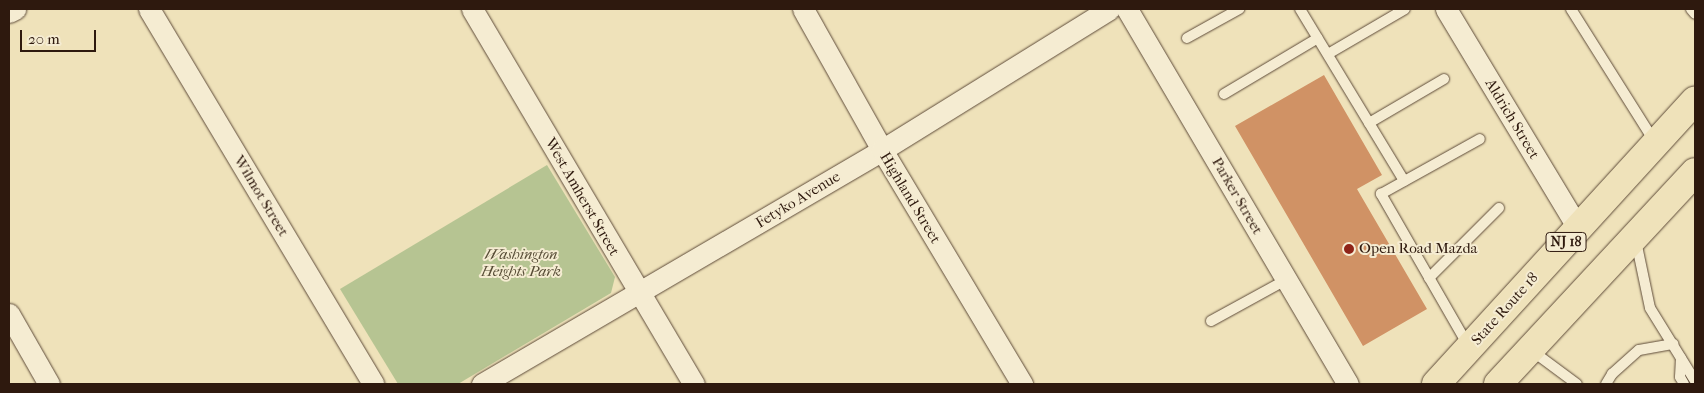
<!DOCTYPE html>
<style>
body{margin:0}
#map{position:relative;width:1704px;height:393px;overflow:hidden;background:#efe2ba;font-family:"IM FELL French Canon",serif}
div>[style]{position:absolute}
[style*='--x']{left:calc(var(--x)*1px);top:calc(var(--y)*1px);width:calc(var(--w)*1px);rotate:calc(var(--a)*1deg)}
.green>*{inset:0;background:#b6c492}
.building>*{inset:0;background:#d09265}
.roads{filter:drop-shadow(0 0 1px #5e4b39) drop-shadow(0 0 1px #5e4b39)}
.lane>*{height:10px;margin:-5px;padding:0 5px;transform-origin:5px;border-radius:5px;background:#f5ecd2}
.street>*{height:21px;margin:-10.5px;padding:0 10.5px;transform-origin:10.5px;border-radius:10.5px;background:#f5ecd2}
.highway>*{height:28px;margin:-14px;padding:0 14px;transform-origin:14px;border-radius:14px;background:#efe2ba}
.dots>*{width:14px;height:14px;translate:-50% -50%;box-sizing:border-box;border:2px solid #f5ecd2;border-radius:50%}
span{translate:-50% -50%;white-space:nowrap;text-align:center;line-height:1.15;-webkit-text-stroke:4px #f5ecd2;paint-order:stroke}
.shield-label span{padding:1px 4px;background:#f5ecd2;border:1px solid;border-radius:4px;-webkit-text-stroke-width:0}
.shield-label{font-size:14px;color:#2e190e;font-weight:700}
.street-label{font-size:15px;color:#2e190e}
.poi-label{font-size:15px;color:#2e190e}
.left{translate:0 -50%;text-align:left}
.park-label{font-size:15px;color:#574c36;font-style:italic}
.frame{position:absolute;inset:0;border:10px solid #2e190e;pointer-events:none}
.scale{position:absolute;left:20px;top:30px;width:76px;height:22px;box-sizing:border-box;border:2px solid #2e190e;border-top:0;padding-left:6px;font-size:15px;line-height:18px;white-space:nowrap;color:#2e190e;-webkit-text-stroke:4px #f5ecd2;paint-order:stroke}
</style>
<div id="map">
<div class="green">
<div style="clip-path:polygon(547px 165px,615px 277px,611px 293px,458px 384px,398px 384px,340px 289px)"></div>
</div>
<div class="building">
<div style="clip-path:polygon(1324px 75px,1382px 175px,1357px 189px,1427px 309px,1363px 346px,1235px 126px)"></div>
</div>
<div class="roads">
<div class="lane">
<div style="--x:1300;--y:9;--w:201;--a:58.8"></div>
<div style="--x:1571;--y:9;--w:156;--a:57.8"></div>
<div style="--x:1691;--y:9;--w:6;--a:51"></div>
<div style="--x:1187;--y:38;--w:60;--a:-29.1"></div>
<div style="--x:1328;--y:54;--w:89;--a:-30.3"></div>
<div style="--x:1224;--y:94;--w:109;--a:-30.8"></div>
<div style="--x:1369;--y:123;--w:87;--a:-30.4"></div>
<div style="--x:1636;--y:241;--w:68;--a:78.2"></div>
<div style="--x:1650;--y:308;--w:86;--a:58.3"></div>
<div style="--x:1429;--y:278;--w:99;--a:-45"></div>
<div style="--x:1211;--y:321;--w:85;--a:-28.7"></div>
<div style="--x:1469;--y:347;--w:177;--a:-119.9"></div>
<div style="--x:1381;--y:194;--w:113;--a:-29.1"></div>
<div style="--x:1531;--y:350;--w:57;--a:36.5"></div>
<div style="--x:1681;--y:358;--w:19;--a:93"></div>
<div style="--x:1680;--y:377;--w:8;--a:60"></div>
<div style="--x:1606;--y:384;--w:12;--a:-59"></div>
<div style="--x:1612;--y:374;--w:36;--a:-42"></div>
<div style="--x:1639;--y:350;--w:35;--a:-10"></div>
</div>
<div class="street">
<div style="--x:149;--y:9;--w:437;--a:59.1"></div>
<div style="--x:472;--y:9;--w:436;--a:59.4"></div>
<div style="--x:803;--y:9;--w:162;--a:60.7"></div>
<div style="--x:882;--y:150;--w:273;--a:59.1"></div>
<div style="--x:1127;--y:9;--w:435;--a:59.5"></div>
<div style="--x:1446;--y:9;--w:256;--a:58.9"></div>
<div style="--x:9;--y:12;--w:7;--a:-27"></div>
<div style="--x:9;--y:314;--w:81;--a:60.3"></div>
<div style="--x:482;--y:384;--w:463;--a:-30.3"></div>
<div style="--x:882;--y:150;--w:267;--a:-31.8"></div>
</div>
<div class="highway">
<div style="--x:1436;--y:384;--w:384;--a:-47.6"></div>
<div style="--x:1498;--y:384;--w:289;--a:-47.1"></div>
</div>
</div>
<div class="dots">
<div style="left:1349px;top:249px;background:#8f2418"></div>
</div>
<div class="shield-label">
<span style="left:1566px;top:242px">NJ 18</span>
</div>
<div class="street-label">
<span style="left:1512px;top:119px;rotate:59deg">Aldrich Street</span>
<span style="left:261px;top:196px;rotate:59deg">Wilmot Street</span>
<span style="left:1237px;top:196px;rotate:60deg">Parker Street</span>
<span style="left:582px;top:197px;rotate:60deg">West Amherst Street</span>
<span style="left:910px;top:198px;rotate:59deg">Highland Street</span>
<span style="left:798px;top:200px;rotate:-31deg">Fetyko Avenue</span>
<span style="left:1505px;top:309px;rotate:-48deg">State Route 18</span>
</div>
<div class="poi-label">
<span class="left" style="left:1359px;top:249px">Open Road Mazda</span>
</div>
<div class="park-label">
<span style="left:521px;top:263px">Washington<br>Heights Park</span>
</div>
<div class="frame"></div>
<div class="scale">20 m</div>
</div>
